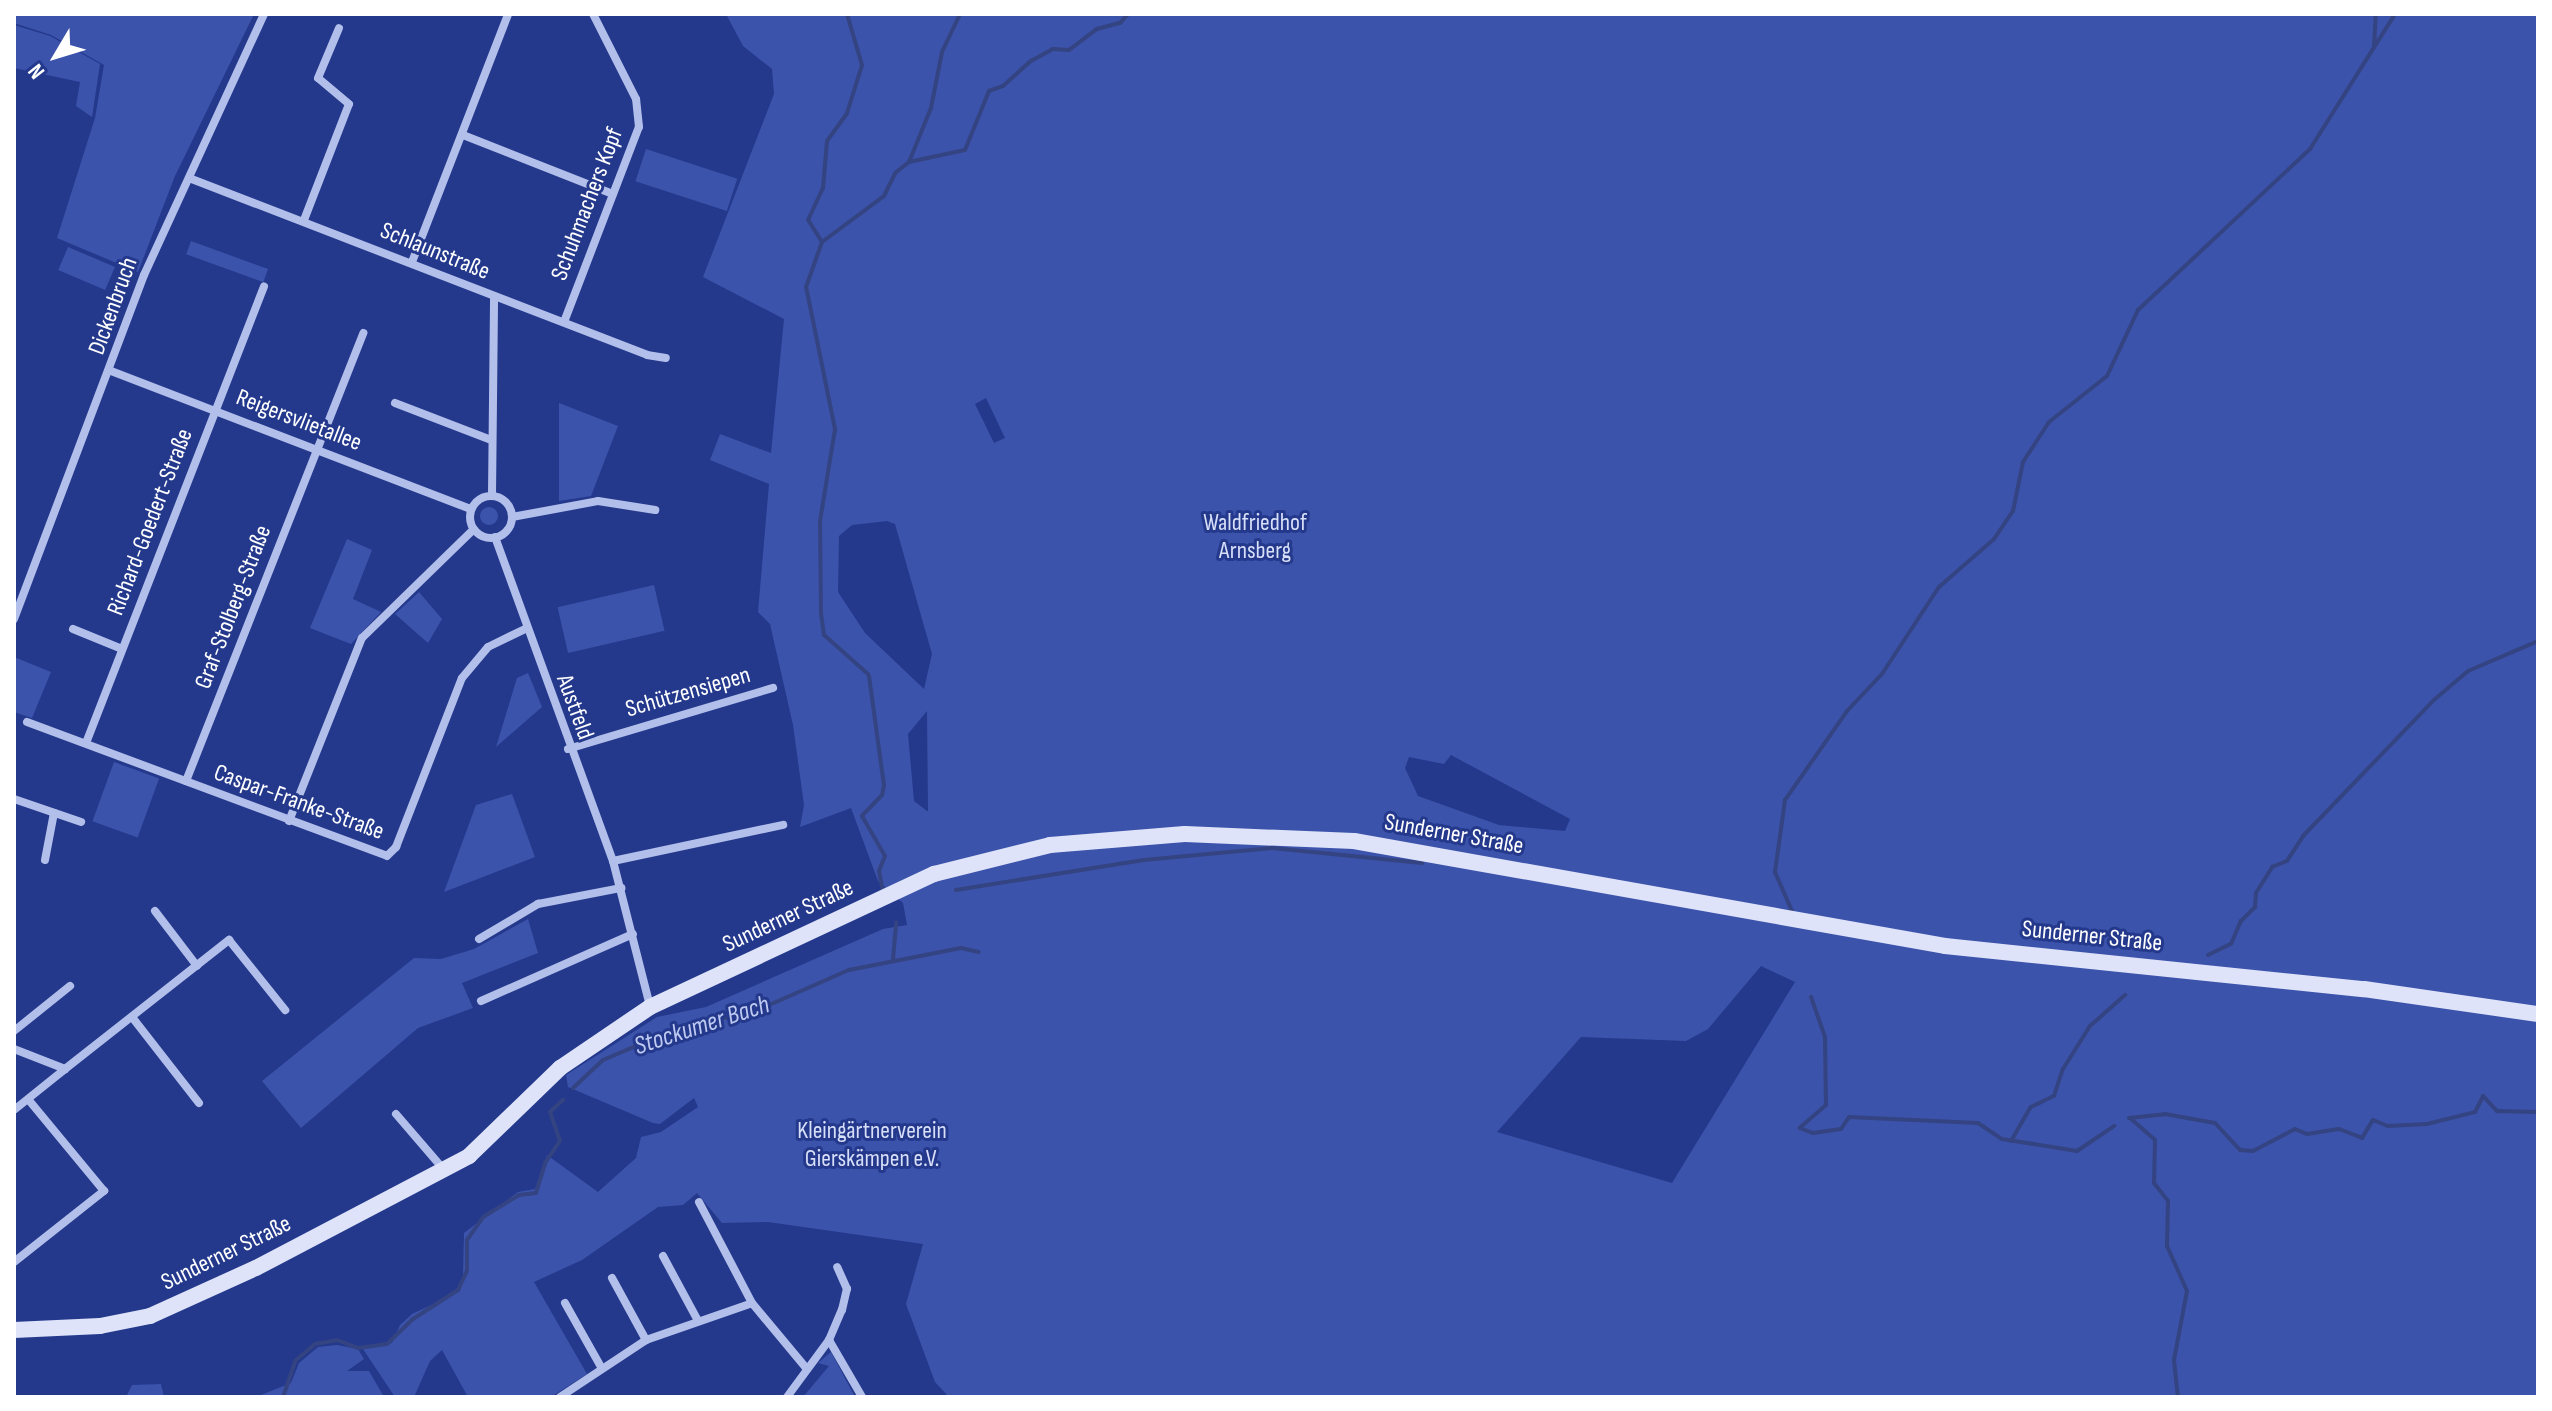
<!DOCTYPE html>
<meta charset="utf-8">
<style>
body{margin:0}
#map{position:relative;width:2552px;height:1411px;overflow:hidden;background:#24398c;font-family:"Sofia Sans Condensed",sans-serif}
div>[style]{position:absolute}
[style*='--x']{left:calc(var(--x)*1px);top:calc(var(--y)*1px);width:calc(var(--w)*1px);rotate:calc(var(--a)*1deg)}
.green>*{inset:0;background:#3c53ab;transform-origin:0 0}
.round{border-radius:50%}
.stream>*{height:4px;margin:-2px;padding:0 2px;transform-origin:2px;border-radius:2px;background:#344381}
.street>*{height:8px;margin:-4px;padding:0 4px;transform-origin:4px;border-radius:4px;background:#b3bfeb}
.street>.ring{margin:-4px;padding:0;box-sizing:content-box;background:none;border:8px solid #b3bfeb;border-radius:50%}
.secondary>*{height:16px;margin:-8px;padding:0 8px;transform-origin:8px;border-radius:8px;background:#dee3f9}
span{translate:-50% -50%;white-space:nowrap;text-align:center;line-height:1.15;-webkit-text-stroke:6px #24398c;paint-order:stroke}
.street-label{font-size:24px;color:#fff}
.park-label{font-size:24px;color:#d8dff8}
.water-label{font-size:26px;color:#bfcaf2;font-style:italic}
.frame{position:absolute;inset:0;border:16px solid #fff;pointer-events:none}
.north{position:absolute;left:16px;top:16px;width:80px;height:80px;-webkit-text-stroke:6px #24398c;paint-order:stroke;rotate:232deg;font-size:22px;font-weight:700;line-height:32px;text-align:center;color:#fff}
.north::after{content:'';display:block;margin:auto;width:28px;height:36px;background:#fff;clip-path:polygon(50% 0,100% 100%,50% 72%,0 100%)}
</style>
<div id="map">
<div class="green">
<div style="clip-path:polygon(14px 14px,254px 14px,175px 176px,138px 272px,57px 238px,95px 118px,104px 65px,51px 35px,14px 23px)"></div>
<div style="clip-path:polygon(evenodd,726px 14px,2538px 14px,2538px 1397px,949px 1397px,935px 1382px,906px 1304px,923px 1244px,768px 1222px,722px 1223px,697px 1193px,683px 1205px,658px 1207px,582px 1260px,534px 1282px,587px 1374px,551px 1397px,468px 1397px,442px 1350px,430px 1361px,414px 1397px,395px 1397px,363px 1349px,392px 1343px,400px 1325px,412px 1314px,455px 1294px,463px 1276px,464px 1233px,518px 1192px,535px 1189px,547px 1155px,598px 1192px,636px 1158px,641px 1137px,661px 1132px,698px 1107px,694px 1098px,660px 1124px,653px 1123px,568px 1087px,566px 1075px,657px 1017px,706px 1007px,883px 929px,907px 925px,903px 903px,878px 881px,851px 808px,800px 827px,804px 805px,793px 725px,770px 624px,758px 612px,769px 484px,710px 460px,720px 434px,771px 453px,784px 319px,703px 277px,774px 94px,772px 69px,743px 46px,726px 14px,986px 398px,1005px 438px,994px 443px,975px 404px,986px 398px,726px 14px,887px 521px,895px 524px,932px 654px,924px 689px,865px 633px,838px 592px,839px 536px,852px 525px,887px 521px,726px 14px,927px 711px,928px 811px,927px 811px,914px 801px,908px 734px,927px 711px,726px 14px,1451px 755px,1570px 819px,1565px 831px,1499px 825px,1418px 796px,1405px 768px,1409px 757px,1444px 764px,1451px 755px,726px 14px,1761px 966px,1795px 982px,1672px 1183px,1497px 1132px,1581px 1037px,1686px 1041px,1708px 1029px,1761px 966px)"></div>
<div style="clip-path:polygon(14px 25px,50px 36px,100px 64px,92px 117px,76px 106px,80px 82px,14px 68px)"></div>
<div style="left:646px;top:149px;width:96px;height:34px;rotate:18deg"></div>
<div style="left:191px;top:241px;width:82px;height:14px;rotate:20deg"></div>
<div style="left:68px;top:247px;width:51px;height:25px;rotate:23deg"></div>
<div style="clip-path:polygon(559px 403px,618px 426px,591px 496px,559px 501px)"></div>
<div class="round" style="left:480px;top:507px;width:18px;height:18px"></div>
<div style="clip-path:polygon(347px 539px,372px 550px,353px 599px,381px 612px,351px 644px,310px 628px)"></div>
<div style="left:654px;top:585px;width:47px;height:99px;rotate:77deg"></div>
<div style="clip-path:polygon(419px 592px,442px 619px,428px 643px,395px 614px)"></div>
<div style="clip-path:polygon(14px 657px,51px 672px,32px 718px,14px 712px)"></div>
<div style="clip-path:polygon(528px 673px,542px 707px,496px 747px,517px 678px)"></div>
<div style="left:114px;top:762px;width:48px;height:63px;rotate:20deg"></div>
<div style="clip-path:polygon(512px 794px,535px 857px,444px 892px,476px 805px)"></div>
<div style="clip-path:polygon(528px 919px,538px 953px,462px 983px,473px 1008px,418px 1028px,301px 1128px,262px 1081px,414px 958px,441px 959px,474px 949px)"></div>
<div style="clip-path:polygon(337px 1345px,358px 1349px,364px 1359px,347px 1371px,369px 1371px,384px 1397px,256px 1397px,291px 1383px,299px 1363px,318px 1347px)"></div>
<div style="clip-path:polygon(831px 1352px,855px 1397px,803px 1397px,829px 1366px,818px 1363px)"></div>
<div style="clip-path:polygon(161px 1384px,164px 1397px,126px 1397px,132px 1385px)"></div>
</div>
<div class="stream">
<div style="--x:2374;--y:47;--w:33;--a:-87"></div>
<div style="--x:909;--y:162;--w:58;--a:-67.8"></div>
<div style="--x:931;--y:108;--w:57;--a:-78.9"></div>
<div style="--x:942;--y:52;--w:42;--a:-64.7"></div>
<div style="--x:822;--y:242;--w:26;--a:-122"></div>
<div style="--x:808;--y:220;--w:35;--a:-65"></div>
<div style="--x:823;--y:188;--w:47;--a:-85.1"></div>
<div style="--x:827;--y:141;--w:34;--a:-54"></div>
<div style="--x:847;--y:113;--w:50;--a:-72.6"></div>
<div style="--x:862;--y:65;--w:53;--a:-106.4"></div>
<div style="--x:868;--y:674;--w:59;--a:-138.4"></div>
<div style="--x:824;--y:635;--w:22;--a:-98"></div>
<div style="--x:821;--y:613;--w:92;--a:-90.6"></div>
<div style="--x:820;--y:521;--w:93;--a:-80.7"></div>
<div style="--x:835;--y:429;--w:145;--a:-101.5"></div>
<div style="--x:806;--y:287;--w:48;--a:-70.4"></div>
<div style="--x:822;--y:242;--w:77;--a:-36.6"></div>
<div style="--x:884;--y:196;--w:25;--a:-64"></div>
<div style="--x:895;--y:173;--w:18;--a:-38"></div>
<div style="--x:909;--y:162;--w:57;--a:-12.1"></div>
<div style="--x:965;--y:150;--w:64;--a:-67.9"></div>
<div style="--x:989;--y:91;--w:15;--a:-20"></div>
<div style="--x:1003;--y:86;--w:38;--a:-42"></div>
<div style="--x:1031;--y:61;--w:25;--a:-29"></div>
<div style="--x:1053;--y:49;--w:16;--a:4"></div>
<div style="--x:1069;--y:50;--w:35;--a:-37"></div>
<div style="--x:1097;--y:29;--w:24;--a:-15"></div>
<div style="--x:1120;--y:23;--w:12;--a:-48"></div>
<div style="--x:869;--y:676;--w:110;--a:82.2"></div>
<div style="--x:884;--y:785;--w:10;--a:101"></div>
<div style="--x:882;--y:795;--w:29;--a:134"></div>
<div style="--x:862;--y:816;--w:46;--a:60.1"></div>
<div style="--x:885;--y:856;--w:16;--a:112"></div>
<div style="--x:879;--y:871;--w:20;--a:79"></div>
<div style="--x:956;--y:890;--w:190;--a:-9.1"></div>
<div style="--x:1144;--y:860;--w:129;--a:-5.4"></div>
<div style="--x:1272;--y:848;--w:151;--a:5.7"></div>
<div style="--x:1792;--y:911;--w:43;--a:-113.6"></div>
<div style="--x:1775;--y:872;--w:73;--a:-82.1"></div>
<div style="--x:1785;--y:800;--w:108;--a:-55.1"></div>
<div style="--x:1847;--y:711;--w:51;--a:-46.6"></div>
<div style="--x:1882;--y:674;--w:104;--a:-56.8"></div>
<div style="--x:1939;--y:587;--w:73;--a:-41.1"></div>
<div style="--x:1994;--y:539;--w:34;--a:-56"></div>
<div style="--x:2013;--y:511;--w:50;--a:-78.5"></div>
<div style="--x:2023;--y:462;--w:48;--a:-57"></div>
<div style="--x:2049;--y:422;--w:74;--a:-38.4"></div>
<div style="--x:2107;--y:376;--w:73;--a:-64.8"></div>
<div style="--x:2138;--y:310;--w:236;--a:-43.1"></div>
<div style="--x:2310;--y:149;--w:160;--a:-57.8"></div>
<div style="--x:2208;--y:955;--w:25;--a:-26"></div>
<div style="--x:2231;--y:944;--w:25;--a:-67"></div>
<div style="--x:2241;--y:921;--w:20;--a:-45"></div>
<div style="--x:2255;--y:907;--w:14;--a:-86"></div>
<div style="--x:2256;--y:893;--w:31;--a:-58"></div>
<div style="--x:2272;--y:867;--w:16;--a:-22"></div>
<div style="--x:2287;--y:861;--w:30;--a:-57"></div>
<div style="--x:2303;--y:836;--w:190;--a:-46.1"></div>
<div style="--x:2435;--y:699;--w:43;--a:-40.3"></div>
<div style="--x:2468;--y:671;--w:76;--a:-23.2"></div>
<div style="--x:893;--y:959;--w:37;--a:-85"></div>
<div style="--x:1811;--y:997;--w:42;--a:70.7"></div>
<div style="--x:1825;--y:1037;--w:68;--a:89.2"></div>
<div style="--x:1826;--y:1105;--w:35;--a:139"></div>
<div style="--x:1800;--y:1128;--w:14;--a:21"></div>
<div style="--x:1813;--y:1133;--w:28;--a:-8"></div>
<div style="--x:1841;--y:1129;--w:14;--a:-56"></div>
<div style="--x:1849;--y:1117;--w:129;--a:2.7"></div>
<div style="--x:1978;--y:1123;--w:29;--a:34"></div>
<div style="--x:2002;--y:1139;--w:76;--a:9.1"></div>
<div style="--x:2077;--y:1151;--w:45;--a:-34"></div>
<div style="--x:573;--y:1088;--w:41;--a:-43"></div>
<div style="--x:603;--y:1060;--w:56;--a:-22.9"></div>
<div style="--x:655;--y:1038;--w:54;--a:-19.4"></div>
<div style="--x:706;--y:1020;--w:38;--a:-6"></div>
<div style="--x:744;--y:1016;--w:115;--a:-23.7"></div>
<div style="--x:849;--y:970;--w:114;--a:-11.1"></div>
<div style="--x:961;--y:948;--w:18;--a:13"></div>
<div style="--x:2129;--y:1118;--w:36;--a:-6"></div>
<div style="--x:2165;--y:1114;--w:51;--a:10.2"></div>
<div style="--x:2215;--y:1123;--w:37;--a:47"></div>
<div style="--x:2240;--y:1150;--w:13;--a:4"></div>
<div style="--x:2253;--y:1151;--w:47;--a:-27.6"></div>
<div style="--x:2295;--y:1129;--w:13;--a:23"></div>
<div style="--x:2307;--y:1134;--w:32;--a:-9"></div>
<div style="--x:2339;--y:1129;--w:25;--a:21"></div>
<div style="--x:2362;--y:1138;--w:21;--a:-59"></div>
<div style="--x:2373;--y:1120;--w:16;--a:22"></div>
<div style="--x:2388;--y:1126;--w:39;--a:-3"></div>
<div style="--x:2427;--y:1124;--w:49;--a:-14"></div>
<div style="--x:2475;--y:1112;--w:18;--a:-63"></div>
<div style="--x:2483;--y:1096;--w:21;--a:47"></div>
<div style="--x:2497;--y:1111;--w:41;--a:1.4"></div>
<div style="--x:2130;--y:1118;--w:33;--a:41"></div>
<div style="--x:2155;--y:1140;--w:43;--a:91.3"></div>
<div style="--x:2154;--y:1183;--w:23;--a:52"></div>
<div style="--x:2168;--y:1201;--w:45;--a:91.3"></div>
<div style="--x:2167;--y:1246;--w:49;--a:66"></div>
<div style="--x:2187;--y:1291;--w:70;--a:100.7"></div>
<div style="--x:2174;--y:1360;--w:37;--a:84"></div>
<div style="--x:2011;--y:1141;--w:39;--a:-60"></div>
<div style="--x:2031;--y:1107;--w:25;--a:-26"></div>
<div style="--x:2054;--y:1096;--w:28;--a:-72"></div>
<div style="--x:2063;--y:1069;--w:51;--a:-57.9"></div>
<div style="--x:2090;--y:1026;--w:47;--a:-41.5"></div>
<div style="--x:283;--y:1397;--w:39;--a:-71"></div>
<div style="--x:296;--y:1360;--w:25;--a:-40"></div>
<div style="--x:315;--y:1344;--w:22;--a:-10"></div>
<div style="--x:337;--y:1340;--w:22;--a:21"></div>
<div style="--x:358;--y:1348;--w:29;--a:-8"></div>
<div style="--x:387;--y:1344;--w:36;--a:-44"></div>
<div style="--x:413;--y:1319;--w:54;--a:-32.8"></div>
<div style="--x:458;--y:1290;--w:21;--a:-65"></div>
<div style="--x:467;--y:1271;--w:31;--a:-90"></div>
<div style="--x:467;--y:1240;--w:28;--a:-55"></div>
<div style="--x:483;--y:1217;--w:42;--a:-31.4"></div>
<div style="--x:519;--y:1195;--w:17;--a:-7"></div>
<div style="--x:536;--y:1193;--w:31;--a:-73"></div>
<div style="--x:545;--y:1163;--w:27;--a:-56"></div>
<div style="--x:560;--y:1141;--w:31;--a:-109"></div>
<div style="--x:550;--y:1112;--w:18;--a:-43"></div>
</div>
<div class="street">
<div style="--x:463;--y:135;--w:161;--a:21.5"></div>
<div style="--x:189;--y:178;--w:491;--a:21.1"></div>
<div style="--x:647;--y:355;--w:19;--a:9"></div>
<div style="--x:304;--y:220;--w:124;--a:-68.8"></div>
<div style="--x:349;--y:104;--w:40;--a:-140"></div>
<div style="--x:318;--y:78;--w:54;--a:-67.2"></div>
<div style="--x:412;--y:262;--w:266;--a:-68.8"></div>
<div style="--x:564;--y:322;--w:209;--a:-69"></div>
<div style="--x:639;--y:127;--w:28;--a:-96"></div>
<div style="--x:636;--y:99;--w:95;--a:-116.8"></div>
<div style="--x:111;--y:371;--w:386;--a:21"></div>
<div style="--x:395;--y:403;--w:101;--a:21"></div>
<div style="--x:492;--y:495;--w:198;--a:-89.4"></div>
<div class="ring" style="left:470px;top:496px;width:34px;height:34px"></div>
<div style="--x:512;--y:517;--w:87;--a:-10.5"></div>
<div style="--x:598;--y:501;--w:58;--a:9"></div>
<div style="--x:495;--y:537;--w:345;--a:70"></div>
<div style="--x:613;--y:861;--w:150;--a:75.7"></div>
<div style="--x:14;--y:619;--w:368;--a:-69.3"></div>
<div style="--x:144;--y:275;--w:287;--a:-65.3"></div>
<div style="--x:73;--y:629;--w:53;--a:22.2"></div>
<div style="--x:27;--y:722;--w:384;--a:20.4"></div>
<div style="--x:387;--y:856;--w:13;--a:-45"></div>
<div style="--x:396;--y:847;--w:181;--a:-68.7"></div>
<div style="--x:462;--y:678;--w:40;--a:-50"></div>
<div style="--x:488;--y:647;--w:41;--a:-25.9"></div>
<div style="--x:86;--y:743;--w:490;--a:-68.7"></div>
<div style="--x:568;--y:749;--w:214;--a:-16.6"></div>
<div style="--x:186;--y:781;--w:482;--a:-68.4"></div>
<div style="--x:14;--y:799;--w:71;--a:18.9"></div>
<div style="--x:289;--y:821;--w:197;--a:-68.3"></div>
<div style="--x:362;--y:638;--w:156;--a:-44.2"></div>
<div style="--x:45;--y:860;--w:48;--a:-79.2"></div>
<div style="--x:613;--y:861;--w:174;--a:-12"></div>
<div style="--x:155;--y:911;--w:69;--a:52.6"></div>
<div style="--x:479;--y:939;--w:69;--a:-30.7"></div>
<div style="--x:538;--y:904;--w:85;--a:-10.9"></div>
<div style="--x:481;--y:1001;--w:166;--a:-23.8"></div>
<div style="--x:132;--y:1017;--w:109;--a:52.1"></div>
<div style="--x:14;--y:1031;--w:72;--a:-38.8"></div>
<div style="--x:14;--y:1049;--w:55;--a:21.4"></div>
<div style="--x:65;--y:1069;--w:209;--a:-38.2"></div>
<div style="--x:229;--y:940;--w:90;--a:51.3"></div>
<div style="--x:14;--y:1110;--w:65;--a:-38.8"></div>
<div style="--x:396;--y:1114;--w:75;--a:49.3"></div>
<div style="--x:663;--y:1256;--w:72;--a:61.6"></div>
<div style="--x:14;--y:1262;--w:115;--a:-38.3"></div>
<div style="--x:104;--y:1191;--w:119;--a:-129.6"></div>
<div style="--x:612;--y:1278;--w:71;--a:61.3"></div>
<div style="--x:565;--y:1303;--w:73;--a:60.6"></div>
<div style="--x:752;--y:1303;--w:86;--a:50.2"></div>
<div style="--x:829;--y:1340;--w:66;--a:59.9"></div>
<div style="--x:560;--y:1397;--w:103;--a:-33.5"></div>
<div style="--x:646;--y:1340;--w:112;--a:-19.2"></div>
<div style="--x:752;--y:1303;--w:114;--a:-117.7"></div>
<div style="--x:787;--y:1397;--w:71;--a:-53.6"></div>
<div style="--x:829;--y:1340;--w:33;--a:-67"></div>
<div style="--x:842;--y:1310;--w:22;--a:-77"></div>
<div style="--x:847;--y:1289;--w:24;--a:-114"></div>
</div>
<div class="secondary">
<div style="--x:14;--y:1330;--w:86;--a:-2.7"></div>
<div style="--x:100;--y:1326;--w:51;--a:-11.3"></div>
<div style="--x:150;--y:1316;--w:116;--a:-24.4"></div>
<div style="--x:256;--y:1268;--w:241;--a:-27.7"></div>
<div style="--x:469;--y:1156;--w:127;--a:-44"></div>
<div style="--x:560;--y:1068;--w:109;--a:-34.1"></div>
<div style="--x:650;--y:1007;--w:314;--a:-25.1"></div>
<div style="--x:934;--y:874;--w:120;--a:-14"></div>
<div style="--x:1050;--y:845;--w:135;--a:-4.7"></div>
<div style="--x:1185;--y:834;--w:169;--a:2.4"></div>
<div style="--x:1354;--y:841;--w:600;--a:10.07"></div>
<div style="--x:1945;--y:946;--w:421;--a:5.9"></div>
<div style="--x:2364;--y:989;--w:176;--a:8.2"></div>
</div>
<div class="street-label">
<span style="left:587px;top:204px;rotate:-69deg">Schuhmachers Kopf</span>
<span style="left:435px;top:251px;rotate:22deg">Schlaunstraße</span>
<span style="left:113px;top:306px;rotate:-70deg">Dickenbruch</span>
<span style="left:299px;top:420px;rotate:21deg">Reigersvlietallee</span>
<span style="left:150px;top:522px;rotate:-69deg">Richard-Goedert-Straße</span>
<span style="left:233px;top:607px;rotate:-69deg">Graf-Stolberg-Straße</span>
<span style="left:688px;top:692px;rotate:-16deg">Schützensiepen</span>
<span style="left:575px;top:707px;rotate:70deg">Austfeld</span>
<span style="left:299px;top:802px;rotate:20deg">Caspar-Franke-Straße</span>
<span style="left:1454px;top:834px;rotate:10deg">Sunderner Straße</span>
<span style="left:788px;top:916px;rotate:-25deg">Sunderner Straße</span>
<span style="left:2092px;top:936px;rotate:6deg">Sunderner Straße</span>
<span style="left:226px;top:1253px;rotate:-26deg">Sunderner Straße</span>
</div>
<div class="park-label">
<span style="left:1255px;top:537px">Waldfriedhof<br>Arnsberg</span>
<span style="left:872px;top:1145px">Kleingärtnerverein<br>Gierskämpen e.V.</span>
</div>
<div class="water-label">
<span style="left:702px;top:1026px;rotate:-18deg">Stockumer Bach</span>
</div>
<div class="frame"></div>
<div class="north">N</div>
</div>
